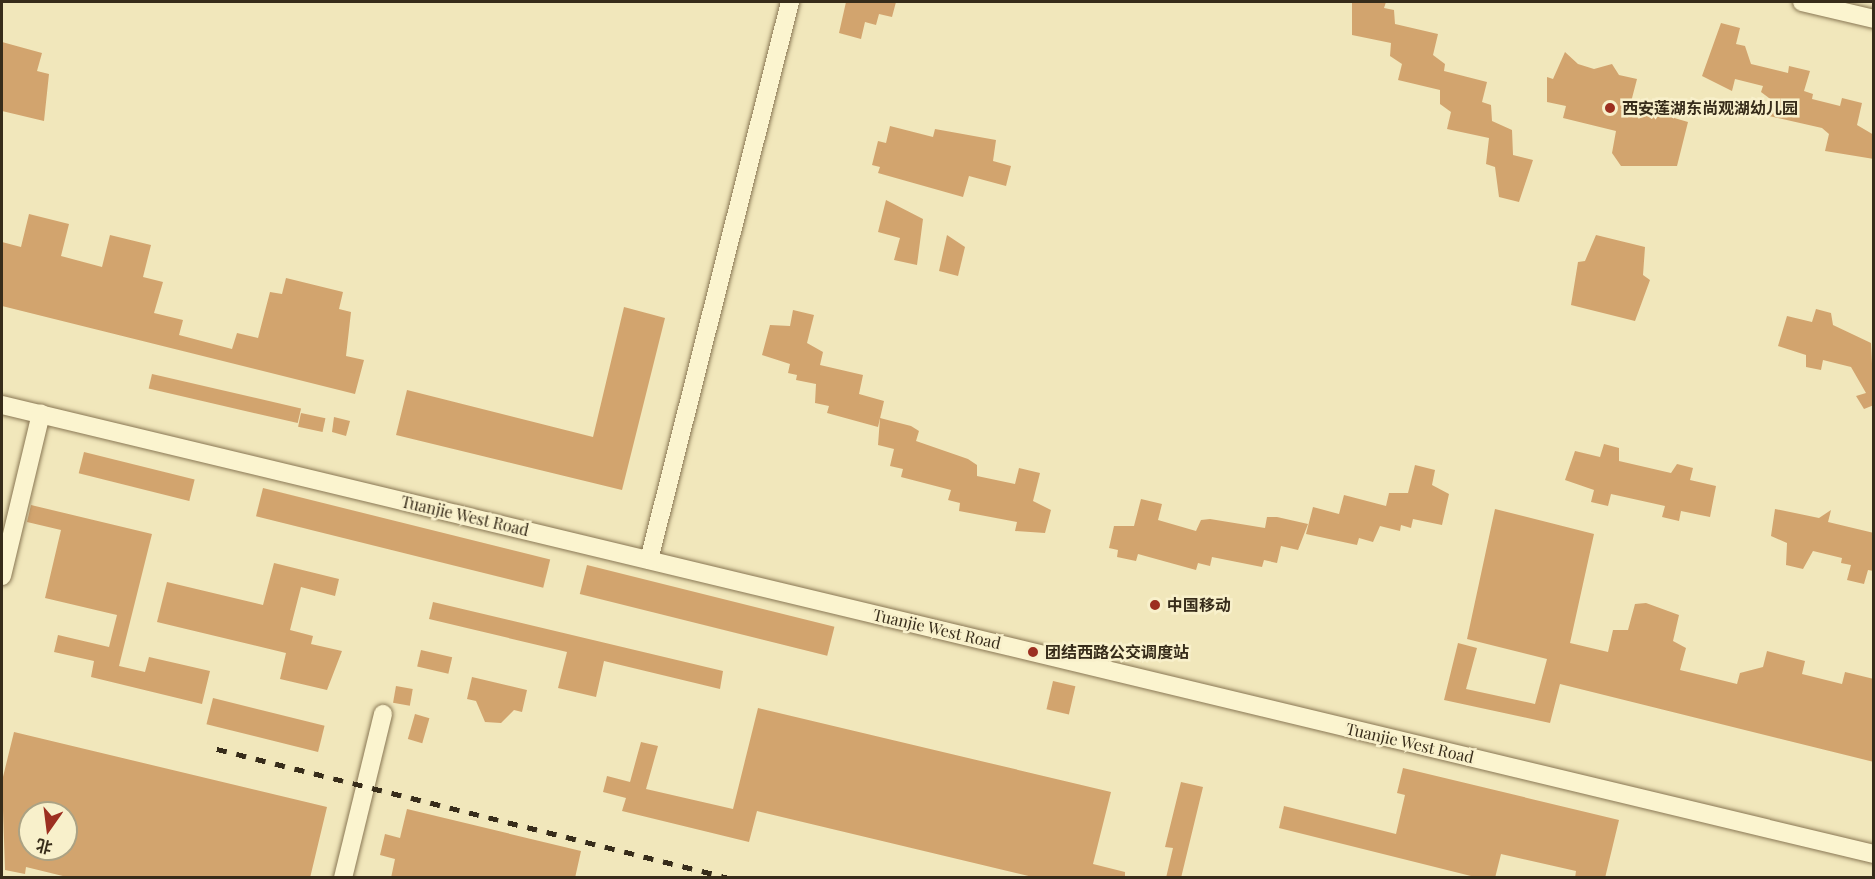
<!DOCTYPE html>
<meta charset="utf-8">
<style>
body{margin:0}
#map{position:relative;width:1875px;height:879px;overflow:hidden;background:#f1e7bb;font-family:"Playfair Display","Noto Sans SC",serif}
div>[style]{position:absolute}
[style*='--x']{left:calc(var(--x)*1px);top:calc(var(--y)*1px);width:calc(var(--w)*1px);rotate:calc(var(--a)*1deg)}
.building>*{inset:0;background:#d2a46e;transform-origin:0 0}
.roads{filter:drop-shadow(0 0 2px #897754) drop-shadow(0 0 2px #897754)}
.minor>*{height:18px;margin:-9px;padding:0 9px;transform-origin:9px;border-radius:9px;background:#fbf4cf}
.rail>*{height:4.5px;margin-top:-2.25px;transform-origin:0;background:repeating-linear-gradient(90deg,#372c1a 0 10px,transparent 0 20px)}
.dots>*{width:16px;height:16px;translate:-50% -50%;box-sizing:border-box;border:3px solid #f8f0cb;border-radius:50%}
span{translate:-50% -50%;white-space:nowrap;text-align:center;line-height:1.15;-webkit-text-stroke:5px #f8f0cb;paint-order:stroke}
.poi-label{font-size:16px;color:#372c1a;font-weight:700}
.left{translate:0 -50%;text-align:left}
.street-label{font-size:16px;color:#372c1a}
.frame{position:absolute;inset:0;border:3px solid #372c1a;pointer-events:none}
.north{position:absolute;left:18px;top:801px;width:60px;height:60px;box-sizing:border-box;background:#f8f0cb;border:2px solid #aba284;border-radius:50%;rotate:194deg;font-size:16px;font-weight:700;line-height:24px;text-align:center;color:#372c1a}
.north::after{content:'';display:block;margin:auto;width:21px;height:27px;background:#9c2f20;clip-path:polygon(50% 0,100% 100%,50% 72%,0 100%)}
</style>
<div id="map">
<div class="building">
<div style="clip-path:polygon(846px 2px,896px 2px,892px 17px,879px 14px,876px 25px,865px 22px,861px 39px,839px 33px)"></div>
<div style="clip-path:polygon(1352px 2px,1386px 2px,1384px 8px,1394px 10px,1395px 24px,1438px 34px,1433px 55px,1445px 64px,1444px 71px,1487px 82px,1482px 102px,1491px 105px,1492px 121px,1512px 130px,1513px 155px,1533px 160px,1519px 202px,1499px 197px,1495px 167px,1486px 164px,1489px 138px,1447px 129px,1451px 112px,1440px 104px,1440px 90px,1398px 80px,1402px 64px,1390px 56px,1391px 43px,1352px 35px)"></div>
<div style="clip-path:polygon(1721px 23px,1740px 28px,1736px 44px,1745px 46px,1751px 64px,1788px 73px,1789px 66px,1810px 71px,1804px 91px,1813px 94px,1812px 99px,1840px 106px,1842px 98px,1862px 103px,1857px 125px,1874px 135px,1874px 159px,1825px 151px,1829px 134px,1822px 128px,1769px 116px,1773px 101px,1761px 92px,1763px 86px,1735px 79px,1732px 91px,1702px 76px)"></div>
<div style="clip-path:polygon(2px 42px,42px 53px,37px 71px,49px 74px,44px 121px,2px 111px)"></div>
<div style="clip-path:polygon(1565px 52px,1578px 64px,1594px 69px,1612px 64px,1619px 75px,1637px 79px,1631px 102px,1665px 100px,1671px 117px,1688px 122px,1677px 166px,1621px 166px,1612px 153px,1616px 131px,1563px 118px,1566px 106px,1547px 102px,1547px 77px,1553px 79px)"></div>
<div style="clip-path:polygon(890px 126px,933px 137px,935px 129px,996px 140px,993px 161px,1011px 166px,1006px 186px,969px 176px,963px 197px,878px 173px,880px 167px,872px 165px,878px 141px,886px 143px)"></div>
<div style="clip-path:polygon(886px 200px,923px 219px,917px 265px,894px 260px,900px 238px,878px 232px)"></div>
<div style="clip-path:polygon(29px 214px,69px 224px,61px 256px,102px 267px,110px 235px,151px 245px,143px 277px,163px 282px,154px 313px,183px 320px,179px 335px,232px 349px,237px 333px,258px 338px,270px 292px,282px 294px,286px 278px,343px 292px,339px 309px,351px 312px,346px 356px,364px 360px,355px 394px,2px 306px,2px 242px,21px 247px)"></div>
<div style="clip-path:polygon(947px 235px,965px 247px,958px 276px,939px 271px)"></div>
<div style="clip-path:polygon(1596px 235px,1645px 247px,1643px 275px,1650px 280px,1635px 321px,1571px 305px,1578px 262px,1585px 261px)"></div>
<div style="clip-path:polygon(624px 307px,665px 318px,622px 490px,396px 435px,407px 390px,593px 437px)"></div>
<div style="clip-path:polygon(1816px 309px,1831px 313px,1833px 325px,1871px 343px,1874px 405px,1864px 409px,1856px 396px,1866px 393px,1851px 367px,1823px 360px,1821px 370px,1806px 367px,1806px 355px,1778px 346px,1787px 316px,1812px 322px)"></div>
<div style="clip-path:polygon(793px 310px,814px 315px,807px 343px,823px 352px,820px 365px,863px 375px,859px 394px,884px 401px,878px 427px,827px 413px,829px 406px,815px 403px,816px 384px,796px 380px,797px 375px,788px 373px,790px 364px,762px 355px,770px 325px,790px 326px)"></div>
<div style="left:152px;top:374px;width:153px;height:15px;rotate:13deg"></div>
<div style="left:301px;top:413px;width:25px;height:14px;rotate:12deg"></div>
<div style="clip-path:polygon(334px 417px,350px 421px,346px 436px,332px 432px)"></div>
<div style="clip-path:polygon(880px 418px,911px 426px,919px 431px,916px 441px,968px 459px,977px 465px,977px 476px,1015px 484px,1019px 468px,1040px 473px,1033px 501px,1051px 510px,1045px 533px,1015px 531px,1017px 522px,959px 511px,960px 503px,948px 500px,951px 490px,901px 477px,903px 469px,890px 466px,894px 449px,878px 445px)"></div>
<div style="clip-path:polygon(1604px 444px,1619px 448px,1619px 461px,1671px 473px,1677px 464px,1693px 468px,1690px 480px,1716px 486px,1710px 517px,1681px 511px,1679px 521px,1662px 517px,1665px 506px,1611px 494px,1608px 506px,1591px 502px,1594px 490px,1565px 480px,1575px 451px,1600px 457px)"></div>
<div style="left:84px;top:452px;width:114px;height:22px;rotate:14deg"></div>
<div style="clip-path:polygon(1415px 465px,1435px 470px,1432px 485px,1449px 494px,1442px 525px,1413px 519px,1411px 528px,1401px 525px,1400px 531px,1380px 526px,1373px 542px,1359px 538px,1357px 545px,1306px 534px,1313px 507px,1339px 514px,1344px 495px,1386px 506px,1389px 493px,1408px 493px)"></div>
<div style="left:263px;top:488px;width:296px;height:29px;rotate:14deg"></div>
<div style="clip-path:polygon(1141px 499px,1162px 504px,1158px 520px,1196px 531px,1201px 520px,1210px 519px,1265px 528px,1267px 517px,1277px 517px,1308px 524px,1298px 550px,1281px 546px,1277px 563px,1264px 560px,1262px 567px,1212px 557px,1210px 566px,1198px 563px,1196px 570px,1138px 554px,1136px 561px,1117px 557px,1118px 550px,1109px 548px,1114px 526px,1134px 526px)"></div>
<div style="clip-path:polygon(31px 505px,152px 534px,119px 666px,145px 672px,149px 657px,210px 671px,202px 704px,91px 677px,94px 661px,54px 652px,58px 635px,109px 647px,117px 615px,45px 598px,61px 530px,27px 522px)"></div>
<div style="clip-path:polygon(1495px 509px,1594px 534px,1570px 643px,1608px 652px,1613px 630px,1628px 630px,1635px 604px,1646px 603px,1679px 615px,1673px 641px,1686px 648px,1680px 670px,1737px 684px,1740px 673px,1763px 667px,1767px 651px,1805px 661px,1802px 674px,1842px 684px,1845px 672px,1874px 679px,1874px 762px,1560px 684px,1550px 723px,1444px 700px,1458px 643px,1477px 648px,1466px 689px,1535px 704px,1547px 659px,1467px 639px)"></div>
<div style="clip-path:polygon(1775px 509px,1819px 518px,1831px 510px,1828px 522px,1874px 533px,1874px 571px,1868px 570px,1864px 584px,1847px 580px,1851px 565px,1841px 563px,1842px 558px,1813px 551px,1803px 569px,1786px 565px,1787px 543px,1771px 536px)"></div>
<div style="clip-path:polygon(274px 563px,339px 579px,335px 596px,301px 587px,290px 630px,313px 636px,311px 644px,342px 651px,327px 690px,280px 679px,286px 653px,157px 622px,167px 582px,263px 605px)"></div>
<div style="left:587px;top:565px;width:255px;height:30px;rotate:14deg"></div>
<div style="clip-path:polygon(433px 602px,723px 671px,720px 689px,604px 661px,596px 697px,558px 688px,567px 652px,429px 619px)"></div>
<div style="left:421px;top:650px;width:32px;height:17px;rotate:13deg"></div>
<div style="clip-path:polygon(472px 677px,527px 690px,522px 712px,514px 710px,501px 723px,485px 722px,476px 701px,467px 699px)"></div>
<div style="left:1053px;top:681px;width:23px;height:29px;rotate:13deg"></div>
<div style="left:396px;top:686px;width:17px;height:17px;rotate:10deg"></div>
<div style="left:213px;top:698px;width:115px;height:27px;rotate:14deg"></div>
<div style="clip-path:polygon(758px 708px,1111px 792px,1093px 864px,1125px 872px,1125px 878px,1037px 878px,757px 811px,749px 842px,622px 811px,626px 798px,603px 792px,607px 776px,630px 782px,641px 742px,658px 746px,646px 789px,733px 809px)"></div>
<div style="left:415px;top:714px;width:15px;height:26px;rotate:16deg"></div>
<div style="clip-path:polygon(evenodd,14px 732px,327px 807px,310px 878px,71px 878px,26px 867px,25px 874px,5px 870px,2px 781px,14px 732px,30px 813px,66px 813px,66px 849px,30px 849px,30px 813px)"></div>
<div style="clip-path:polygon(1403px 768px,1619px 820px,1605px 878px,1575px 878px,1576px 871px,1501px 854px,1495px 878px,1479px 878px,1279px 828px,1284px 806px,1396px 834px,1405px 795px,1397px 793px)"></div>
<div style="clip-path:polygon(1181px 782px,1203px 787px,1181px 878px,1166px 878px,1173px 848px,1165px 847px)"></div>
<div style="clip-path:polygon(407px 809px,581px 851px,575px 878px,391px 878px,395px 859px,380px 855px,385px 834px,400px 838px)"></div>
</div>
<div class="roads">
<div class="minor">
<div style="--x:1802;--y:2;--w:74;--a:13.3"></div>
<div style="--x:2;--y:405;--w:1925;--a:13.49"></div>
<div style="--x:649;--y:560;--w:576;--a:-75.82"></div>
<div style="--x:2;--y:576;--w:167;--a:-76.5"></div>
<div style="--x:343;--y:878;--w:169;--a:-76.3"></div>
</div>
</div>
<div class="rail">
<div style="--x:217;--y:749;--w:528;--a:14.14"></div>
</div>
<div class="dots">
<div style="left:1610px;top:108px;background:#9c2f20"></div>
<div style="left:1155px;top:605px;background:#9c2f20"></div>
<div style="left:1033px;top:652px;background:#9c2f20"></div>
</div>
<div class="poi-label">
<span class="left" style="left:1622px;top:108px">西安莲湖东尚观湖幼儿园</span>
<span class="left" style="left:1167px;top:605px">中国移动</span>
<span class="left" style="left:1045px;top:652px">团结西路公交调度站</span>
</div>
<div class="street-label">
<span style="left:465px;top:516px;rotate:13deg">Tuanjie West Road</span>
<span style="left:937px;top:629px;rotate:13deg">Tuanjie West Road</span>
<span style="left:1410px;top:743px;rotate:13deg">Tuanjie West Road</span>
</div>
<div class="frame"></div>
<div class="north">北</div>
</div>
